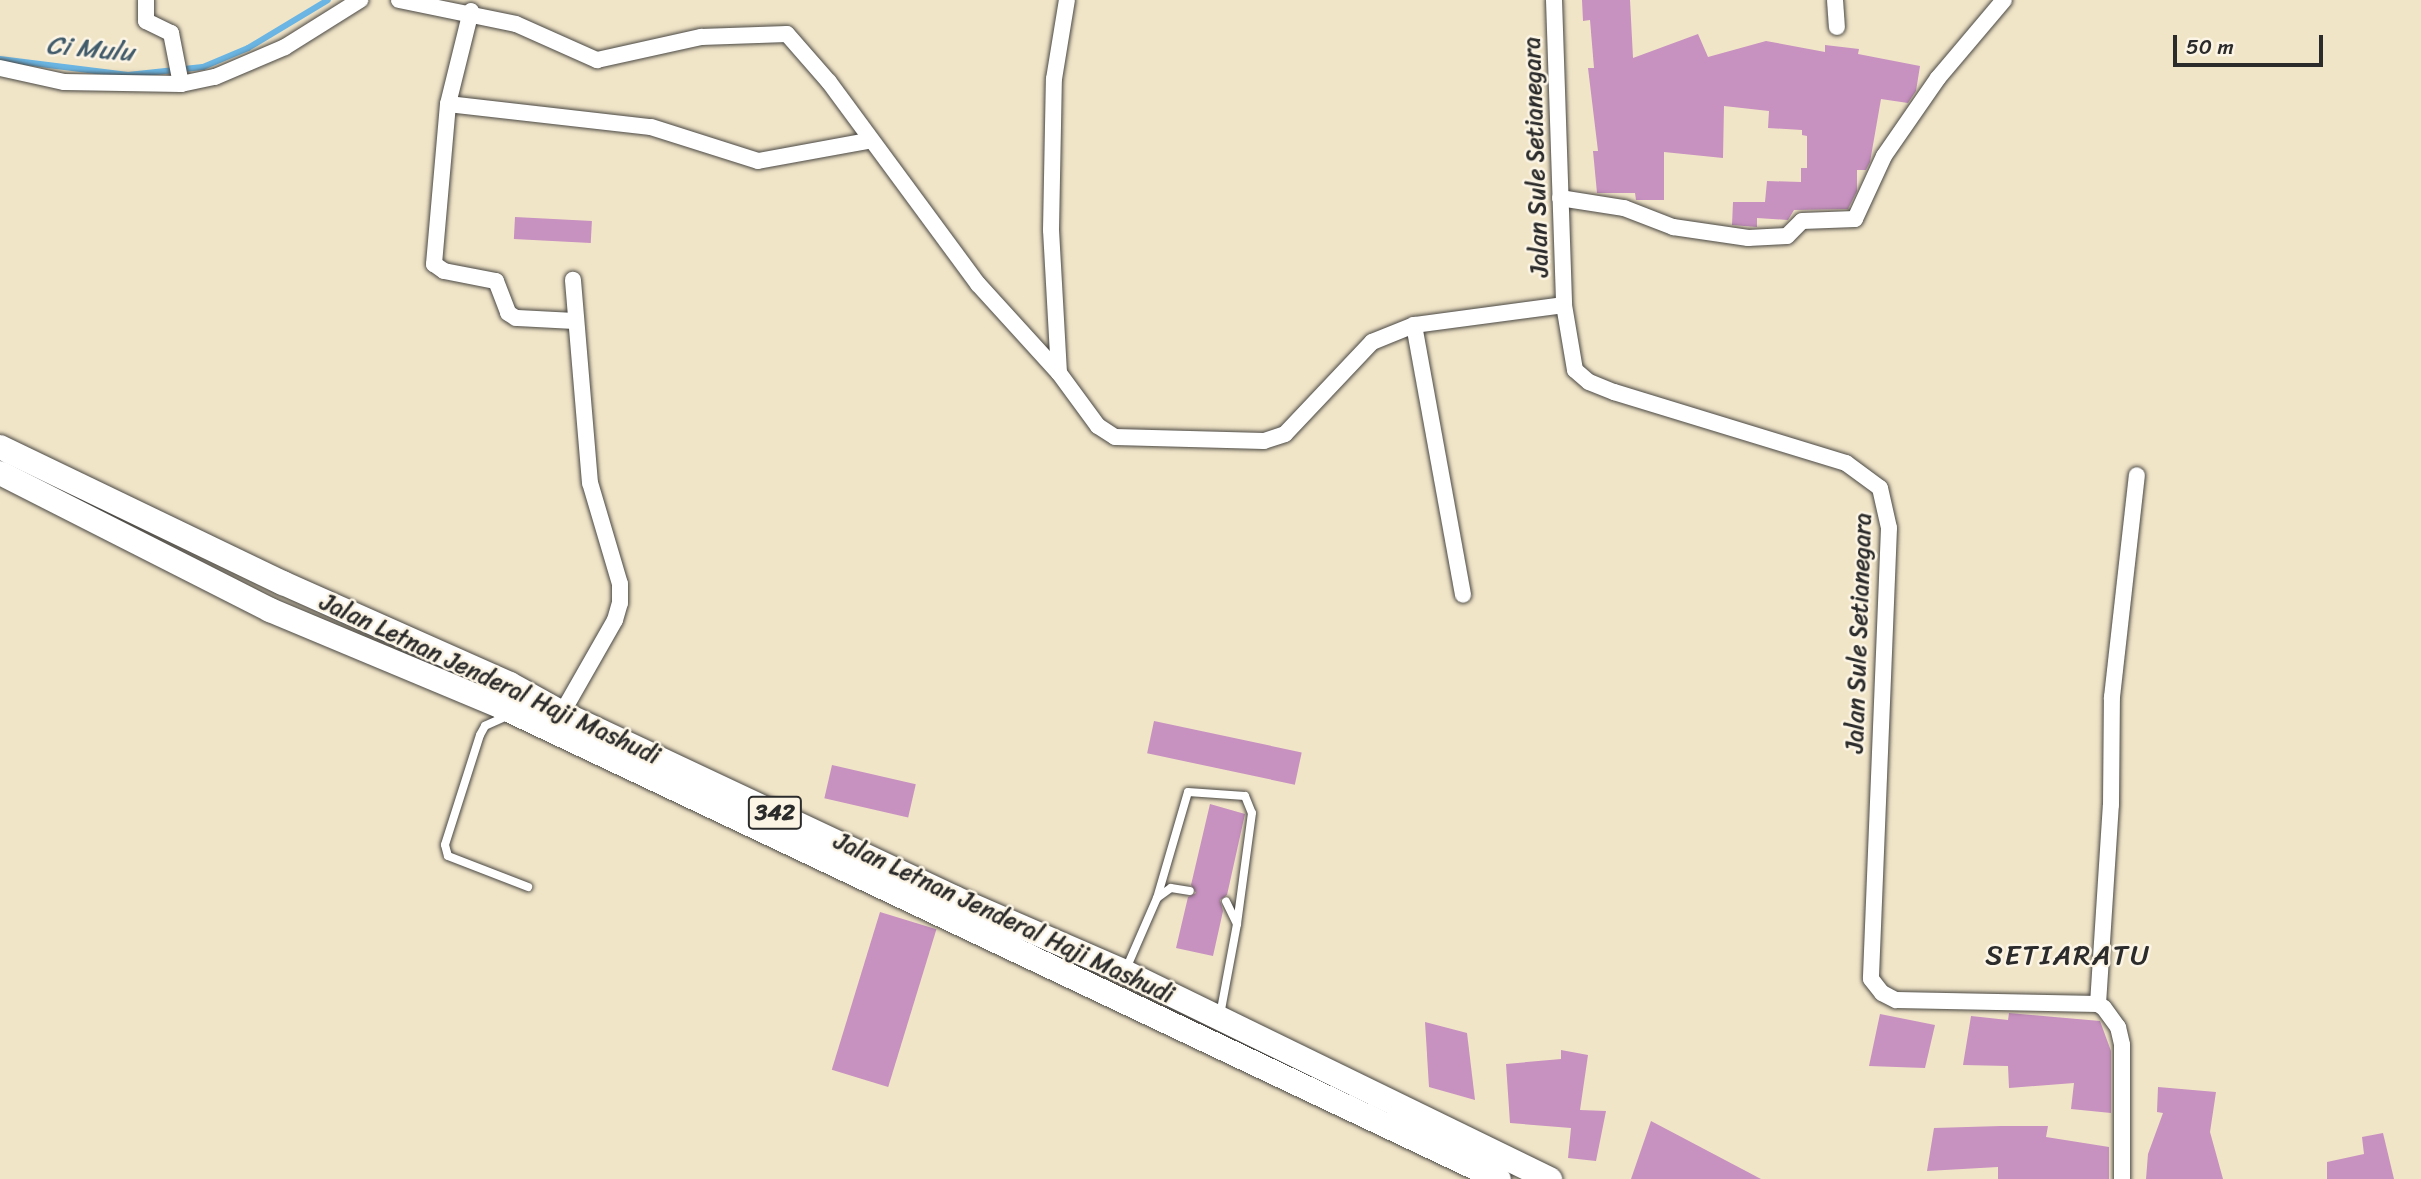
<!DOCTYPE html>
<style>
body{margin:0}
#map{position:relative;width:2421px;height:1179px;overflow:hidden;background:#f1e5c8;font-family:Sriracha,sans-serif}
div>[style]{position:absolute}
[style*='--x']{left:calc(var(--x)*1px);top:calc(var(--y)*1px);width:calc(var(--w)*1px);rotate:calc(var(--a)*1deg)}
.stream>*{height:6px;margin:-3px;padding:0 3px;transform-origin:3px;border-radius:3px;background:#6ab5e3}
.building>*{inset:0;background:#c791c0;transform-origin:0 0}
.roads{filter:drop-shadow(0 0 2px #494743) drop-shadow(0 0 2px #494743)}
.service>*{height:8px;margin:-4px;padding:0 4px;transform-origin:4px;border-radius:4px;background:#fff}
.minor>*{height:16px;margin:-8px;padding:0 8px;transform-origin:8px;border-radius:8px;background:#fff}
.primary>*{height:24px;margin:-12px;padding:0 12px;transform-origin:12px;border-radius:12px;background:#fff}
span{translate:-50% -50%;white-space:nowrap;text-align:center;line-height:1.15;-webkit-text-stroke:5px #fcf5e5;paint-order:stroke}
.shield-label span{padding:2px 5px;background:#fcf5e5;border:2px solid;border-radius:5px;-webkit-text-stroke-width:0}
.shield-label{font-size:23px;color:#2b2b2b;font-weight:700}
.street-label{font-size:24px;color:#2b2b2b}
.water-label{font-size:26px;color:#415b6b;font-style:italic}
.quarter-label{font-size:28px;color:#2b2b2b;letter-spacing:2px}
.scale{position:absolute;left:2173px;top:35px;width:150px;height:32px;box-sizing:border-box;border:4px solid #2b2b2b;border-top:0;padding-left:9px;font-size:21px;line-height:24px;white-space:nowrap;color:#2b2b2b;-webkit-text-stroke:5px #fcf5e5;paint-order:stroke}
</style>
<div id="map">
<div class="stream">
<div style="--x:0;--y:59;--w:129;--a:7.1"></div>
<div style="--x:128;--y:75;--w:75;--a:-6.1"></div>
<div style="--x:203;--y:67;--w:49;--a:-22.9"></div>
<div style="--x:248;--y:48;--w:93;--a:-31"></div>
</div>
<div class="building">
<div style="clip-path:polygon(1582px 0,1630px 0,1633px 58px,1698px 34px,1708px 57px,1766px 41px,1825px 52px,1825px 45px,1859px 49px,1858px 54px,1920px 66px,1916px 91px,1908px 103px,1881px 99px,1870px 162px,1866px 170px,1857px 170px,1857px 191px,1848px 209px,1794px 210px,1788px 220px,1757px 218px,1757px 227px,1732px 225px,1733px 202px,1765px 202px,1767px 181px,1801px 182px,1801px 168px,1807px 168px,1807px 136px,1802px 135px,1802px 130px,1768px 128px,1769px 111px,1724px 106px,1723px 158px,1664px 152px,1664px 200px,1636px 200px,1635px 193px,1597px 193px,1593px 151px,1598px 151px,1588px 68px,1594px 68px,1590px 20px,1583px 21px)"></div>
<div style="left:515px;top:217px;width:77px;height:22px;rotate:3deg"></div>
<div style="left:1154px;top:721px;width:151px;height:33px;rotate:12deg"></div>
<div style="left:832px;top:765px;width:86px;height:34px;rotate:13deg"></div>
<div style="clip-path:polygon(1210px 804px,1245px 814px,1227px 895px,1220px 900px,1223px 911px,1213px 956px,1176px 948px,1188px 897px,1196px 893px,1191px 885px)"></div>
<div style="left:880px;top:912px;width:59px;height:165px;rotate:17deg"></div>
<div style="clip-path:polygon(2009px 1013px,2100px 1021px,2111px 1051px,2111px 1113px,2071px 1109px,2074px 1083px,2009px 1088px,2008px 1066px,1963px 1065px,1971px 1016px,2008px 1020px)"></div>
<div style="clip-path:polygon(1880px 1014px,1935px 1025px,1925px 1068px,1869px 1066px)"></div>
<div style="clip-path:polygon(1425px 1022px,1467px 1033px,1475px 1100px,1429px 1087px)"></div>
<div style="clip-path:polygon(1561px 1050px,1588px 1055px,1580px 1110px,1606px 1111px,1596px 1161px,1568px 1158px,1571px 1128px,1510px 1123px,1506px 1064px,1561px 1059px)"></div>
<div style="clip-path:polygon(2158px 1087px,2216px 1092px,2210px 1132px,2223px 1179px,2146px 1179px,2148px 1154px,2163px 1113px,2157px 1112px)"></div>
<div style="clip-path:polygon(1651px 1121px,1761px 1179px,1631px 1179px)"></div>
<div style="clip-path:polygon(2001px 1126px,2048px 1126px,2046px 1137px,2109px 1147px,2109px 1179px,1998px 1179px,1998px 1167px,1927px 1171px,1934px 1128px)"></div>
<div style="clip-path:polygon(2383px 1133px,2394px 1179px,2327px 1179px,2327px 1162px,2364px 1154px,2362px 1137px)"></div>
</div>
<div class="roads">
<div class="service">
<div style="--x:507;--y:716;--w:24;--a:156"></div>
<div style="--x:485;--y:726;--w:10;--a:119"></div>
<div style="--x:480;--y:735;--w:115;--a:107.7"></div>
<div style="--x:445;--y:845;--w:11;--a:75"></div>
<div style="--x:448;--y:856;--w:86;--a:21.2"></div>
<div style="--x:1157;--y:898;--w:110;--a:-73.7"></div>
<div style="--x:1188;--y:792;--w:57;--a:4"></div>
<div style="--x:1245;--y:796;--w:18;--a:68"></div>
<div style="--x:1252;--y:813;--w:112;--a:97.7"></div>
<div style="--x:1126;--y:969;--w:77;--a:-66.4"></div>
<div style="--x:1157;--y:898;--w:17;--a:-36"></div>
<div style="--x:1171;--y:888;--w:19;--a:9"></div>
<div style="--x:1220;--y:1015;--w:93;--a:-79.4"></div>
<div style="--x:1237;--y:924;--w:25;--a:-116"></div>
</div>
<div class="minor">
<div style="--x:146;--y:0;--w:21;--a:90"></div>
<div style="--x:146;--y:21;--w:28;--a:26"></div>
<div style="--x:171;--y:33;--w:52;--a:78.9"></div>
<div style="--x:399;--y:0;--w:119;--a:11.6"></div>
<div style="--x:516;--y:24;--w:89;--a:24"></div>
<div style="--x:597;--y:60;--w:107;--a:-12.5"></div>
<div style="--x:701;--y:37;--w:86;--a:-2"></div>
<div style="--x:787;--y:34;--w:64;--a:48.8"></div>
<div style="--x:829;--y:82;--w:251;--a:53.6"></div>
<div style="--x:978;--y:284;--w:120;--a:47.7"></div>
<div style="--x:1059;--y:373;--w:66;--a:53.7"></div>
<div style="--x:1098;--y:426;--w:20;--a:33"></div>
<div style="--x:1115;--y:437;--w:149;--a:1.5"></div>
<div style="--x:1264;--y:441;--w:22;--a:-18"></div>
<div style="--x:1285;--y:434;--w:127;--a:-46.6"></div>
<div style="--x:1372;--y:342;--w:45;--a:-22"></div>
<div style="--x:1414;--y:325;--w:151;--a:-7.6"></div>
<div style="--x:1554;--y:0;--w:305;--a:88.1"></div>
<div style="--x:1564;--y:305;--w:66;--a:80.4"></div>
<div style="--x:1575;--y:370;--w:18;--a:41"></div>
<div style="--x:1589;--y:382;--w:27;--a:22"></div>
<div style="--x:1614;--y:392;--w:243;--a:17"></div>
<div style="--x:1846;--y:463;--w:42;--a:36.3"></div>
<div style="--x:1880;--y:488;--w:41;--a:77.3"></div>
<div style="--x:1889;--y:528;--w:451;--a:92.3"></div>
<div style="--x:1871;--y:979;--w:18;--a:52"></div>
<div style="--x:1882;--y:993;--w:16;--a:27"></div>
<div style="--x:1896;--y:1000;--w:202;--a:1.1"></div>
<div style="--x:2098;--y:1004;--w:7;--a:34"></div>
<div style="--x:2104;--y:1008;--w:24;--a:54"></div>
<div style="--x:2118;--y:1027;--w:18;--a:77"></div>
<div style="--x:2122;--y:1045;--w:134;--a:90"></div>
<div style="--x:1835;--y:0;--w:27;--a:86"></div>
<div style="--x:471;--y:11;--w:96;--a:103.9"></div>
<div style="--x:448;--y:104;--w:161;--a:95"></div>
<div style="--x:434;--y:264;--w:12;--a:35"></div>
<div style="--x:444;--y:271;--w:53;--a:10.9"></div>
<div style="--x:496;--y:281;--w:34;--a:69"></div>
<div style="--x:508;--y:313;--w:9;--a:32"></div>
<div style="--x:516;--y:318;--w:60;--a:2.9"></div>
<div style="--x:0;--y:68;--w:66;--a:12.3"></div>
<div style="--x:64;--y:82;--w:117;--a:1"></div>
<div style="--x:181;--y:84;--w:35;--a:-12"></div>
<div style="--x:215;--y:77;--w:76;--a:-23.2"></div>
<div style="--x:285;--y:47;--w:89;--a:-32.1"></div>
<div style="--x:448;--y:104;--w:204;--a:6.5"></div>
<div style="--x:651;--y:127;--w:112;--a:17.6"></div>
<div style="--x:758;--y:161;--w:112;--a:-10.3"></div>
<div style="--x:1560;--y:198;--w:65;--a:8.9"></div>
<div style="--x:1624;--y:208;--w:53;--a:21.2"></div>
<div style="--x:1673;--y:227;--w:76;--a:8.3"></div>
<div style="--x:1748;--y:238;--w:39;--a:-3"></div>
<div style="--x:1787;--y:236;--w:21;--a:-45"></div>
<div style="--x:1802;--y:221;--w:53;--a:-2.2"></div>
<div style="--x:1855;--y:219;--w:69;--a:-65.3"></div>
<div style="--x:1884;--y:156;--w:95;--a:-55.3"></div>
<div style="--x:1938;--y:78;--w:102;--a:-49.8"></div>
<div style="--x:1414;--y:325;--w:274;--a:79.7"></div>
<div style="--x:1059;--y:373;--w:143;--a:-93.2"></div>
<div style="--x:1051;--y:230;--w:151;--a:-88.9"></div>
<div style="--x:1054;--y:79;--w:80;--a:-80.7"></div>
<div style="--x:562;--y:713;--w:107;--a:-60.3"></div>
<div style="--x:615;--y:620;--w:18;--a:-74"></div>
<div style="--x:620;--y:603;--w:19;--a:-90"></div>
<div style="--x:620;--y:584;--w:105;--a:-106.5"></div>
<div style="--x:590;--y:483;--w:204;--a:-94.8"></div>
<div style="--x:2098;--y:1004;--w:199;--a:-86.3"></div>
<div style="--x:2111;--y:805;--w:108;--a:-89.5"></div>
<div style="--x:2112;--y:697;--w:223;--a:-83.6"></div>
</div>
<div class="primary">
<div style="--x:0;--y:447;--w:314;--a:25.7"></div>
<div style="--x:283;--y:583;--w:248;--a:24"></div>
<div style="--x:510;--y:684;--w:60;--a:29.1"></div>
<div style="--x:562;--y:713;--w:434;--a:25.2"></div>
<div style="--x:955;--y:898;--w:185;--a:23.5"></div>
<div style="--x:1125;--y:972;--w:473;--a:26"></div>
<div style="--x:0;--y:473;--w:303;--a:26.9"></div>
<div style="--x:270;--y:610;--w:249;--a:22.7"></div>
<div style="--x:500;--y:706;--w:1105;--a:25.34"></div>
</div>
</div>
<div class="shield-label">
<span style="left:775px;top:813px">342</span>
</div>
<div class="street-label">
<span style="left:1536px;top:157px;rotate:-92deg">Jalan Sule Setianegara</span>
<span style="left:1859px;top:633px;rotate:-88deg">Jalan Sule Setianegara</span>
<span style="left:490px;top:679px;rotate:25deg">Jalan Letnan Jenderal Haji Mashudi</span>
<span style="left:1004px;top:918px;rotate:25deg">Jalan Letnan Jenderal Haji Mashudi</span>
</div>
<div class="water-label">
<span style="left:90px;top:49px;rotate:5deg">Ci Mulu</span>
</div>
<div class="quarter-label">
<span style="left:2068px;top:955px">SETIARATU</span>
</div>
<div class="scale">50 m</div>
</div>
